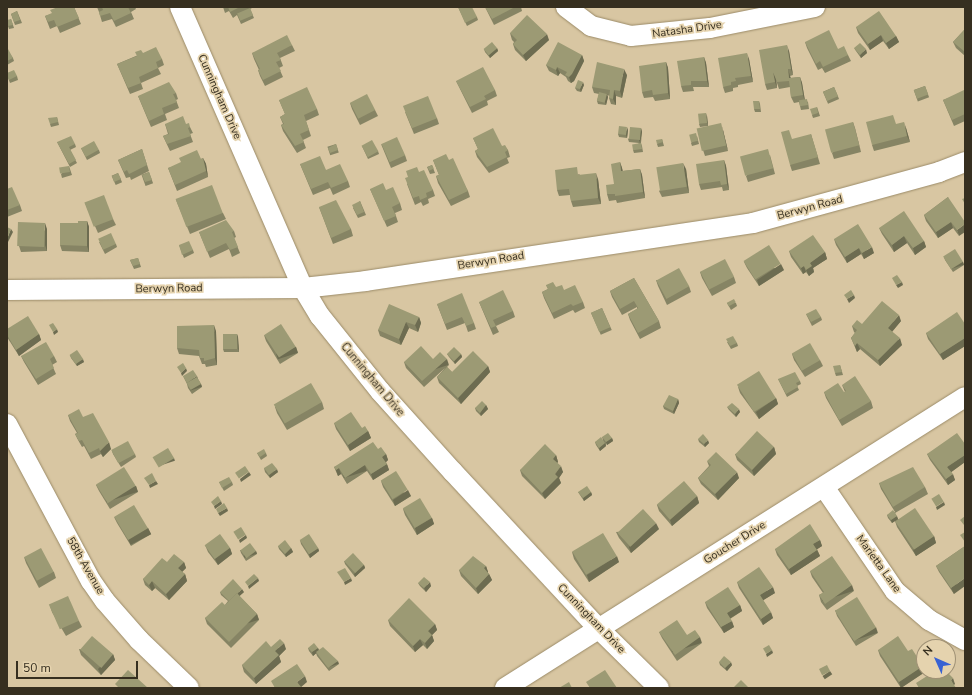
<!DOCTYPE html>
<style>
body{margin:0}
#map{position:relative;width:972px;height:695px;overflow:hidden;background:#d8c6a2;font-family:"Nunito Sans",sans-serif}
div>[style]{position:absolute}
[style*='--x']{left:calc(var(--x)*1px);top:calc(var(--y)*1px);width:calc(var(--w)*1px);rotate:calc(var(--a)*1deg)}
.roads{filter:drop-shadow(0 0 1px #9b8b68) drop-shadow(0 0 1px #9b8b68)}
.minor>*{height:20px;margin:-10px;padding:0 10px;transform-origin:10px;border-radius:10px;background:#fff}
.wall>*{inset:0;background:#868464;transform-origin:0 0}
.shaded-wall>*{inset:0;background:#6d6c51;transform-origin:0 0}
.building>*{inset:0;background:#9c9a74;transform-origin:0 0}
span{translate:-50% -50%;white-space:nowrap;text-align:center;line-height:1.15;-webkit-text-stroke:3.5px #e5d3ae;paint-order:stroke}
.street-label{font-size:11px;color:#362f20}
.frame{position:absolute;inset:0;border:8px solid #362f20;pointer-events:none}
.north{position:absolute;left:916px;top:639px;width:40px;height:40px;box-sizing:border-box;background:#e5d3ae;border:1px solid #9f9175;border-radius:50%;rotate:315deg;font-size:11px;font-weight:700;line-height:16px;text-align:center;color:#362f20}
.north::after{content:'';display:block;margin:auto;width:14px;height:18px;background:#3862d3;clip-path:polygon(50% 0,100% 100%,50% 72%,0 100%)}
.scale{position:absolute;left:16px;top:661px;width:122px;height:18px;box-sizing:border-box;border:2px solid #362f20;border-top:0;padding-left:5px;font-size:12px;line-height:14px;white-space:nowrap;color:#362f20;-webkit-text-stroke:3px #e5d3ae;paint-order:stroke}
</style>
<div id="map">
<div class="roads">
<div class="minor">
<div style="--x:180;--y:7;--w:307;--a:66.4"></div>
<div style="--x:303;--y:288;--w:33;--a:59"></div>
<div style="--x:320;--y:316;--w:96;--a:51.3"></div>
<div style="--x:380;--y:391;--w:109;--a:48"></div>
<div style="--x:453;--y:472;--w:214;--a:47.1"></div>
<div style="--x:599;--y:629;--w:84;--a:44.5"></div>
<div style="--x:566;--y:7;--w:31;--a:37"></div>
<div style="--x:591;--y:26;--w:41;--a:14"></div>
<div style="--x:631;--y:36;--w:79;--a:-5.8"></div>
<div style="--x:710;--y:28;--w:107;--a:-11.3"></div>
<div style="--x:7;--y:290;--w:296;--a:-0.4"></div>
<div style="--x:303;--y:288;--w:63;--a:-6.3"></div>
<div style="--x:366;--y:281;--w:391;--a:-8.5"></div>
<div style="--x:753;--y:223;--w:193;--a:-15.3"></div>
<div style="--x:939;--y:172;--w:28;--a:-21"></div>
<div style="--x:7;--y:424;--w:178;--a:61.9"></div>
<div style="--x:91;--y:581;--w:24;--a:55"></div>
<div style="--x:105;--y:601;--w:52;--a:48.9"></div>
<div style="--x:139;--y:640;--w:69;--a:43.8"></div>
<div style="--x:824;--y:487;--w:126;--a:55.7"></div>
<div style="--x:895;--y:591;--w:45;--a:40.5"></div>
<div style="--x:929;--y:620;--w:41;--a:29.1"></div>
<div style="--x:505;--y:688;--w:544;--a:-32.32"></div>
</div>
</div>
<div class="wall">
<div style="clip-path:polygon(74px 7px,81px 24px,60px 33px,57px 26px,50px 29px,45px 16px)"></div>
<div style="clip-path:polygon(97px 7px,135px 7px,136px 9px,131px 12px,134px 19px,116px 27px,112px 19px,102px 22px,99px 12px)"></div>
<div style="clip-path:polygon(223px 7px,254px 7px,250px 9px,254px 18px,241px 24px,237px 15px,233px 18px,229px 11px,225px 13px)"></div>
<div style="clip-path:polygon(458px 7px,477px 17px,478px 20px,467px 26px)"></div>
<div style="clip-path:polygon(485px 7px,521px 7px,522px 11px,494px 25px)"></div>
<div style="clip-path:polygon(17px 11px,22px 23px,15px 25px,11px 14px)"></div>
<div style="clip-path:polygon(11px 19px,14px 28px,9px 29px,7px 23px)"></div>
<div style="clip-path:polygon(856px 27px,896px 36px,899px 42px,889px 49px,883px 41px,870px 50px,858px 33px)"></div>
<div style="clip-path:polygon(965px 29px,965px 56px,956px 48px,953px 42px)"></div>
<div style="clip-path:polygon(510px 33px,549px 40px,526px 61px,515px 50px,513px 44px,514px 42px,512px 40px)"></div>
<div style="clip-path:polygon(805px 42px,838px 49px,848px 55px,851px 61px,825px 73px,822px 68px,818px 70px,807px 48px)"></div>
<div style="clip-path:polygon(292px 45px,295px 51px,280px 58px,283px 66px,279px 68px,283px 77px,265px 86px,260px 76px,258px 70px,259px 70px,254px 59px,252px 53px)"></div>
<div style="clip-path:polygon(497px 48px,498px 51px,490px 58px,485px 52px,484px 49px)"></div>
<div style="clip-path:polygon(854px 48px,867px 53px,861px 58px,856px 51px)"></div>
<div style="clip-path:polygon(7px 50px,13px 58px,14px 61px,7px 65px)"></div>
<div style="clip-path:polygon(789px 51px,793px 75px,790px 76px,791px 78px,800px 77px,802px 83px,805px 100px,808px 102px,809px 109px,801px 110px,799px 102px,794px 103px,791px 97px,790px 87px,779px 89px,776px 80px,777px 88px,767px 90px,765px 84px)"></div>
<div style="clip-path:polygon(143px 53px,162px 59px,164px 65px,158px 68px,161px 74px,141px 83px,143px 89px,130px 94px,117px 64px)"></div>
<div style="clip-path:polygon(582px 55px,584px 61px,574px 81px,571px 83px,568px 81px,566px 77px,560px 73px,558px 76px,549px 71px,546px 65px)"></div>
<div style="clip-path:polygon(704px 57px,706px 63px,709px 87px,693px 87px,694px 91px,683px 92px,681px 86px)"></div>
<div style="clip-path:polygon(749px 59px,753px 82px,738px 85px,738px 87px,733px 88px,733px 91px,725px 93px,723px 87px)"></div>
<div style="clip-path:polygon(666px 62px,668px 68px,670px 99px,655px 101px,653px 97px,644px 98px,642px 92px)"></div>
<div style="clip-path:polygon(7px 75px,17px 76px,18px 80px,10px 83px)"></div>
<div style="clip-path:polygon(627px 75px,622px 98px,616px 96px,616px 105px,611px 104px,609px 98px,610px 96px,607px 95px,608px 97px,606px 105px,598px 104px,597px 101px,599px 94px,594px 93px,592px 87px)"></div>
<div style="clip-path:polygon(456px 81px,495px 90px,497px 96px,487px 101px,488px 105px,472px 113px)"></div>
<div style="clip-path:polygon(584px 85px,581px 92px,577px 91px,575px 88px)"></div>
<div style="left:925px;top:86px;width:12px;height:12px;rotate:70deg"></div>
<div style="left:834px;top:87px;width:13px;height:12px;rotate:67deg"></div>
<div style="clip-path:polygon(965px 92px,965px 121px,954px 126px,943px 100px)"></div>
<div style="clip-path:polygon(176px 93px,178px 99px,176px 100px,179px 108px,165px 114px,167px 120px,151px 127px,138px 96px)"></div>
<div style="clip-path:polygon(279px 100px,317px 109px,319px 115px,306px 121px,311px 136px,303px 140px,306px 148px,297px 153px,283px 131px,281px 125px,283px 124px,280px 117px,285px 114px)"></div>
<div style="clip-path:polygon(759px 101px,760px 104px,761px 112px,755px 112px,754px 109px)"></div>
<div style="clip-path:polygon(350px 103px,375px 110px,378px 116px,360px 125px,352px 109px)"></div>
<div style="clip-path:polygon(817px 107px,820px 116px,813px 118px,812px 115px)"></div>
<div style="clip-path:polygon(405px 112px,437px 118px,439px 124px,414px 134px)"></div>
<div style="clip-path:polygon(707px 116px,708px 126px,700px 127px,699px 124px)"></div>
<div style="clip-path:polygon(57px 117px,59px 125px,51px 127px,50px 124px)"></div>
<div style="clip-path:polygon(853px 122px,861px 152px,834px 159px,832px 153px)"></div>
<div style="clip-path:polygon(165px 124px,186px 124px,190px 127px,193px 133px,190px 134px,193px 142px,170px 151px,163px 136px,168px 134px)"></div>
<div style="clip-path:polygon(896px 124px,906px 128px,910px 142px,874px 151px,872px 145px)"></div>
<div style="clip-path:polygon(641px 128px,642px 132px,641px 143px,642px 146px,643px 152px,634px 153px,633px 150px,639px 143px,629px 142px,628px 139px)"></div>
<div style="clip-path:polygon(628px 130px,627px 138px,619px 137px,618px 134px)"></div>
<div style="clip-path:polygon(723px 130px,728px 151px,705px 156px,703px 150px)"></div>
<div style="clip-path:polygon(811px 134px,820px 164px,792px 171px,790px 165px)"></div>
<div style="clip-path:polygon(697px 136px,699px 144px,692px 146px,691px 143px)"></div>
<div style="clip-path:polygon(473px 138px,502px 146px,508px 150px,510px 157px,507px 158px,509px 163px,489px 173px,477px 157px,475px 151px,478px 149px)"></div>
<div style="clip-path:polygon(662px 139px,664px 146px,658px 147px,657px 144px)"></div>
<div style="clip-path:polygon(57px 142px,75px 144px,76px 147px,70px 150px,77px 163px,70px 167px)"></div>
<div style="left:336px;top:144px;width:9px;height:9px;rotate:72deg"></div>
<div style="clip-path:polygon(381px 144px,405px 155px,407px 161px,391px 168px)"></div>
<div style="clip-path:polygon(362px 146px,378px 151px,379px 154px,368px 159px)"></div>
<div style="clip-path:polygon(81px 148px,99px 150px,100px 153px,87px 160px)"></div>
<div style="clip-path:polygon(142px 149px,149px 171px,131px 180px,130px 177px,126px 178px,118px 160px)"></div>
<div style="clip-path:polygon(770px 155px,775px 174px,748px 182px,746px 176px)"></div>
<div style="clip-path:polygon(203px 158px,206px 164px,208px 177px,177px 191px,168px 168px,201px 159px)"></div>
<div style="clip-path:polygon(433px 160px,449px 160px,468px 191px,470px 197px,451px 206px,438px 183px,436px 176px,439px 175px)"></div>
<div style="clip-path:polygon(724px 160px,726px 166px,729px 190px,723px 191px,722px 187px,701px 190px,699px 184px)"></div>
<div style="clip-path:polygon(620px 162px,623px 171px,640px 169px,642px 175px,645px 198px,617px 203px,616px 200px,609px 201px,607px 194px,614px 184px)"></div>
<div style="clip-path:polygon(300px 164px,326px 170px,348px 181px,350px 187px,333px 195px,330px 188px,313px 195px)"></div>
<div style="clip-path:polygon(432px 165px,435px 173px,430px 174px,427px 167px)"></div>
<div style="clip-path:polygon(69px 166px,72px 175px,62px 178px,61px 174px)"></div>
<div style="clip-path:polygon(686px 169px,689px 193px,662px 197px,659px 191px)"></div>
<div style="left:149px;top:172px;width:12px;height:8px;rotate:70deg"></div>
<div style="clip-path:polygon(419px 172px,433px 190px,435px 196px,428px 199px,429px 203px,423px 206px,421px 202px,415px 205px,407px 184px)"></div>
<div style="left:118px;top:173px;width:10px;height:7px;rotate:66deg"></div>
<div style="clip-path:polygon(579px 174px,580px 175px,598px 179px,601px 204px,573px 207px,571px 201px,570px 195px,559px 196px,557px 190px)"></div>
<div style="clip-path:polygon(7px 189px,20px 205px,22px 211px,7px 217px)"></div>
<div style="clip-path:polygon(370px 189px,386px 190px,400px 203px,402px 210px,395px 213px,398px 222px,387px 227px)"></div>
<div style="clip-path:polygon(948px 197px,959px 236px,953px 228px,938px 238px,926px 221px,924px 215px)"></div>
<div style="clip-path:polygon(176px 200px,223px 213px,226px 219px,190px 234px)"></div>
<div style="clip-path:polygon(360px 201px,366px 215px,358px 218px,353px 208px)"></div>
<div style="clip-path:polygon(85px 203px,113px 219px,116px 225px,98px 233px)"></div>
<div style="clip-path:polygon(319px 207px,351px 229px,353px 236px,333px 244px)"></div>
<div style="clip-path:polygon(87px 221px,89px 227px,89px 252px,62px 251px,60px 245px,78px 223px)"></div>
<div style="clip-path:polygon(879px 228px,924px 241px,926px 247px,915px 255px,907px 243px,894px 252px,882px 234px)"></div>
<div style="clip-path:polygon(47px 229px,47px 251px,21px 252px,19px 246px)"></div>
<div style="clip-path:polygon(234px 231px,236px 237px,234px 238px,240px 253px,232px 257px,229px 249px,210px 258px,199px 232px)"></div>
<div style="clip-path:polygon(834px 239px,874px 253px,864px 259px,861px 254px,847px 263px,836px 245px)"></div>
<div style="clip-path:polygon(99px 242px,116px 244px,117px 247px,105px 254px)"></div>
<div style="clip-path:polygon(179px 245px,193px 250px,194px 253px,184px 258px)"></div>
<div style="clip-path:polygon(789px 251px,825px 252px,827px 259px,813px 268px,814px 272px,809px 276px,806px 272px,803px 274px,791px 257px)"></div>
<div style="clip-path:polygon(944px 257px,963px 262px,964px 265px,953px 272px,945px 260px)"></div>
<div style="clip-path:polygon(138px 258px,141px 267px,134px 269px,130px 260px)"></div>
<div style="clip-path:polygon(744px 262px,784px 270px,759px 286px,747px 268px)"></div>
<div style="clip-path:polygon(700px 272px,734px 277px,736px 283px,712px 296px,702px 278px)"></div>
<div style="clip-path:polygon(634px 278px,659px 321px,661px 328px,640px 339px,630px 320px,628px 314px,637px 309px,637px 307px,622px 315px,612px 297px,610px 291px)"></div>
<div style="clip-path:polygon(656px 280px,689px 286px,691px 292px,667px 305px,658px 286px)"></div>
<div style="clip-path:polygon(546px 285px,556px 287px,583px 302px,585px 308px,575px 313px,573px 310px,554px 319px,544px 298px,542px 292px,548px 289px)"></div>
<div style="clip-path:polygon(479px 302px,513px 311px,515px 317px,496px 326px,499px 332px,493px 335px)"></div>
<div style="clip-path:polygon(727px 303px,736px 303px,737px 306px,731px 310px)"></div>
<div style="clip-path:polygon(437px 304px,474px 323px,476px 329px,468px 332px,465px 323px,447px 330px)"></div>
<div style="left:602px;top:308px;width:24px;height:12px;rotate:66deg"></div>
<div style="clip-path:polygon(806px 314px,821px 317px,822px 320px,812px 326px)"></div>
<div style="clip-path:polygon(419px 317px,421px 323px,418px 332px,409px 328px,401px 345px,380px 336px,378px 330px)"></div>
<div style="clip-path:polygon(901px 321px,892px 332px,902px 345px,880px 366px,860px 349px,857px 352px,851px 338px,855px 333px,854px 332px,852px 326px,862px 324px)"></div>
<div style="clip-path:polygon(965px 324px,965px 346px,943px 360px,928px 339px,926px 333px)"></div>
<div style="clip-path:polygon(7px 329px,39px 334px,41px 340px,19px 356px,7px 337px)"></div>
<div style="clip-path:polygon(216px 331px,217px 365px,206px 367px,205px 364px,202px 364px,199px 356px,179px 354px,177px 348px)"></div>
<div style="clip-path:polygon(237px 334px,238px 337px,239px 352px,224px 352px,223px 349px)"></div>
<div style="clip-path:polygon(264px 335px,296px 347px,298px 353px,280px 364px,266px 341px)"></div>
<div style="clip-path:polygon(727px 342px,737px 343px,738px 346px,731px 349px)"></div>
<div style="clip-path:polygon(447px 354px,461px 354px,462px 357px,455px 364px,449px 357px)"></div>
<div style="clip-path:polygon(792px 354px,820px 360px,823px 366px,805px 377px,794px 360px)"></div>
<div style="clip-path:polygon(70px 355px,84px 362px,77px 366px,71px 358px)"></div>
<div style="clip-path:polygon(21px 356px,54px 356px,57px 362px,52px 365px,56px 374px,38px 385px,24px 362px)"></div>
<div style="clip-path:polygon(433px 359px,449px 365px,447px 367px,452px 372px,488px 366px,490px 372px,461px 404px,439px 383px,437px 377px,445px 368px,424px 387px,406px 368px,404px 362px)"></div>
<div style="clip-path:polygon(840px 365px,843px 375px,836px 376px,835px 373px)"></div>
<div style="clip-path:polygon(183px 376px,198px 379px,201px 384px,202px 387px,192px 394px,188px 388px,187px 384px)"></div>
<div style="clip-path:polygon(778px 379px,800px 381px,801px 384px,797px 386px,799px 390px,787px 397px)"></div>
<div style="clip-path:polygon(842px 385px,871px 401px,873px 408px,842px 426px,826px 398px,824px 392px,845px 392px)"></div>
<div style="clip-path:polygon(738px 387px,776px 398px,778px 404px,759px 419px,740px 393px)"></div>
<div style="clip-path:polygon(678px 399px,679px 403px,674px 414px,664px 409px,663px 406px)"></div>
<div style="clip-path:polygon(322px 402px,324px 409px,287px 430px,277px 413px,275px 407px)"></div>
<div style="clip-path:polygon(486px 405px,488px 409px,481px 416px,476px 411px,475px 408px)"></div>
<div style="clip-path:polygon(727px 407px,740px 412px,736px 417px,729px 410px)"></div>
<div style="clip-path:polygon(68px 415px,83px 417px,111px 449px,103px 457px,101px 454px,91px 459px,84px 446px,82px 447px,78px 440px,75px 434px,77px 433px,70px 421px)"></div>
<div style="clip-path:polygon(334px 423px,362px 428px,368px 431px,371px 438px,350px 451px,336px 429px)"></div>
<div style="clip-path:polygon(602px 437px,612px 438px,613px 441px,607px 445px,606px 443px,606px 446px,600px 451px,596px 445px,595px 442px,603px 440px)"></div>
<div style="clip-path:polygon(698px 439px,709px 443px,705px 447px,699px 442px)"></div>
<div style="clip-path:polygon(965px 444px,965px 462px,951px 472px,955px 480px,948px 485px,930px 460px,927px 454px)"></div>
<div style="clip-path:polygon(774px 447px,776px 454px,754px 476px,737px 460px,735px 454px)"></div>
<div style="clip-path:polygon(378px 449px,386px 454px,388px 460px,386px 462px,389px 470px,373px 480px,367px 471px,347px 484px,341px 474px,338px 476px,334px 467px)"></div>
<div style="clip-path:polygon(112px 451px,135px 454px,136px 457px,121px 467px,113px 454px)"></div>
<div style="clip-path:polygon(257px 453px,266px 453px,267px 456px,261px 460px)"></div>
<div style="clip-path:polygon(556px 455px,558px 462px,557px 463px,563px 472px,559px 478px,561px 483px,545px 499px,522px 476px,520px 470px)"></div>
<div style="clip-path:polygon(707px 461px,739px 478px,718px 500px,701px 484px,698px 478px,709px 466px)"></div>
<div style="clip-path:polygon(264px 468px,278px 472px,270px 478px,265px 472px)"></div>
<div style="clip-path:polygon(381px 481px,411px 496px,395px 506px,383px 487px)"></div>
<div style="clip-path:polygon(219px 482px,232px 482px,233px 485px,224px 491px)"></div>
<div style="clip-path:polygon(879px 483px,925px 487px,928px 494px,895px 513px,898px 519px,934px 536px,936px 543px,916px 556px,897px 527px,895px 521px,892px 523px,888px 518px,887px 515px,895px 512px,881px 489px)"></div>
<div style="clip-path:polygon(96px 485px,136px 486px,138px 492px,110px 509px,99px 491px)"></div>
<div style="clip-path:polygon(578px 492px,591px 492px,592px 495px,584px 501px)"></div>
<div style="clip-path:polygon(697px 496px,699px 503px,672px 526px,659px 511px,657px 505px)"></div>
<div style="clip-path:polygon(403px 509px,432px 518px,434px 524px,417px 535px,405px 515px)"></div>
<div style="clip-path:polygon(114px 517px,148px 528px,151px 534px,131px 546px,117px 523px)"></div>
<div style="clip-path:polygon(659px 529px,631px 553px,619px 538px,616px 532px)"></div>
<div style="clip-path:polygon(300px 540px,318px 548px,319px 551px,310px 558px,301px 544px)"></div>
<div style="clip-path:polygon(820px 540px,822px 546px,817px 549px,820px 556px,791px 575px,777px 555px,775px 549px)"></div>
<div style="clip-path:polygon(205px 545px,230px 548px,232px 554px,218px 565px,208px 552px)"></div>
<div style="clip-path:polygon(278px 546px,291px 548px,293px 552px,286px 557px,279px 549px)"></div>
<div style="clip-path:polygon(965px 546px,954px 594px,939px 572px,936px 566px)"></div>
<div style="clip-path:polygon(240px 550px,256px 551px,257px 554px,246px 561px,241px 553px)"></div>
<div style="clip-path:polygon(572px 552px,619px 562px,589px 582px,574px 559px)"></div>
<div style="clip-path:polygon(24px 557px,54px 572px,56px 578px,39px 588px,26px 563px)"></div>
<div style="clip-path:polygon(344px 561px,364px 565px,365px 568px,355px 577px,345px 564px)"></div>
<div style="clip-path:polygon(167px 562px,184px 562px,186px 568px,182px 572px,185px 574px,187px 581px,169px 600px,155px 588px,152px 591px,145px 585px,143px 579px)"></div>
<div style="clip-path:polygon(486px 566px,488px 572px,488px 573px,489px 574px,492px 580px,478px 594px,461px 576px,459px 570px)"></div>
<div style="clip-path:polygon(810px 571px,854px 591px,827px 610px,821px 602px,819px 595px,823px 593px,812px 577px)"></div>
<div style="clip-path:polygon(737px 582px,775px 593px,763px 600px,773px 618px,763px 625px,739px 588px)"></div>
<div style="clip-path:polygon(418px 583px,431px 586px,426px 592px,420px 586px)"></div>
<div style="clip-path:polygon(220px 592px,244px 592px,239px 596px,257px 614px,259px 620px,231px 648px,207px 624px,205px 618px,225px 605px,228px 601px,221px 595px)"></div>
<div style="clip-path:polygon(705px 602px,740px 605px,742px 611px,730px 619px,734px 627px,724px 633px,707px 608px)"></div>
<div style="clip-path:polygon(50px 606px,79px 621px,82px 627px,66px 636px,52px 612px)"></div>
<div style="clip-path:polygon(835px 610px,878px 633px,856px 646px,837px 616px)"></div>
<div style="clip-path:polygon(388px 620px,435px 624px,437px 630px,432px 635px,434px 641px,427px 649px,423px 645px,415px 652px,390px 626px)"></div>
<div style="clip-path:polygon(659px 632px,687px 635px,702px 643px,677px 661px,662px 638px)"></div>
<div style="clip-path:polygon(271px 647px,286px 649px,279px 656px,281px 662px,256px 684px,244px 672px,242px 665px)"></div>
<div style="clip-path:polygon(308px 648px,318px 648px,319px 650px,339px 664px,329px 671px,317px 656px,316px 653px,313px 656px,309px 651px)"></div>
<div style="clip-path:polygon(79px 649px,113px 654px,115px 660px,101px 675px,81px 655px)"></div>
<div style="clip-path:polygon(878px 650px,908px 651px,923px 666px,924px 671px,925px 671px,925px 672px,901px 688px,880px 656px)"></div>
<div style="clip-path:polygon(719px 662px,732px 665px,727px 671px,720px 665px)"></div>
</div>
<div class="shaded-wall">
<div style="clip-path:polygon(547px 34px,549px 40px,526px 61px,523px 55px)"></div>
<div style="clip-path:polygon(881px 35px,883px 41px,870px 50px,868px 44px)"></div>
<div style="clip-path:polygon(896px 36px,899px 42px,889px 49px,886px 43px)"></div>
<div style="clip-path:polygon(787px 45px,789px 51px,793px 75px,791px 69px)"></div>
<div style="clip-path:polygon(497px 48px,498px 51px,490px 58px,489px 55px)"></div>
<div style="clip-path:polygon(866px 49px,867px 53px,861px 58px,860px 55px)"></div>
<div style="clip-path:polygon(747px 53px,749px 59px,753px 82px,751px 76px)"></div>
<div style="clip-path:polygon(582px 55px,584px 61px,574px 81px,571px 83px,569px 77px)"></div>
<div style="clip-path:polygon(704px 57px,706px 63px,709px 87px,707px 81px)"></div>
<div style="clip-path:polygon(666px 62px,668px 68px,670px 99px,668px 93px)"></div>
<div style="clip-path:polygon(557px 67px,560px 73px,558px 76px,556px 70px)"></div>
<div style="clip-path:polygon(624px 69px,627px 75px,622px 98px,620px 91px)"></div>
<div style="clip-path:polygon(788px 69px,790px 76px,792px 85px,789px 78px)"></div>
<div style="clip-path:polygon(773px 72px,776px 78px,777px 88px,775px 82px)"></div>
<div style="clip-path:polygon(800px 77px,802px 83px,805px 102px,803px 95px)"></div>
<div style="clip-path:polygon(583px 82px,584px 85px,581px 92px,580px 89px)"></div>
<div style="clip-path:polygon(614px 90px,616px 96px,616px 105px,613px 99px)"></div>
<div style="clip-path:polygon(607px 94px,608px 97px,606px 105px,605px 102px)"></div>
<div style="clip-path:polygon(706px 113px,707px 116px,708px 126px,707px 123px)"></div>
<div style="clip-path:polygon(853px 122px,855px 128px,861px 152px,859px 145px)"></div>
<div style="clip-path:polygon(904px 122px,906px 128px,910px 142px,907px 136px)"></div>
<div style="clip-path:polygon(721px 123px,723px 130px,728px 151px,726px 145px)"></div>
<div style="clip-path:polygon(627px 127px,628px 130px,627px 138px,626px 135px)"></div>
<div style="clip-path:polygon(641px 128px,642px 132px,640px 143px,639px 140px)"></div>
<div style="clip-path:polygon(203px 158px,206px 164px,208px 177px,206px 171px)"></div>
<div style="clip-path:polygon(724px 160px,726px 166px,729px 190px,727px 184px)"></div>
<div style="clip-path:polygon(620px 162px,622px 168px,623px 177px,621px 171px)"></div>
<div style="clip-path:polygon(683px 163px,686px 169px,689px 193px,687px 187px)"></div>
<div style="clip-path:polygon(640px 169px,642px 175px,645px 198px,643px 192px)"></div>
<div style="clip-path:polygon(596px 173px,598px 179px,601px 204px,598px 198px)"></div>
<div style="clip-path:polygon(87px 221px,89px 227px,89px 252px,87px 246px)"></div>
<div style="clip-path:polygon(951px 222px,953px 228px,938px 238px,936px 232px)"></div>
<div style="clip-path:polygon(45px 223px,47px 229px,47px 251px,45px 245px)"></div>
<div style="clip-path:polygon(965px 224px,965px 232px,959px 236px,957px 230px)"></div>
<div style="clip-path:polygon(11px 229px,13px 232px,7px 244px,7px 239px)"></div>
<div style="clip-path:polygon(904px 236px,907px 243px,894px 252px,892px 245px)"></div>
<div style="clip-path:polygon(924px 241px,926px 247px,915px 255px,913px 248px)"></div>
<div style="clip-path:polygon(872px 247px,874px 253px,864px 259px,862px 253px)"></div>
<div style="clip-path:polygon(859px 248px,861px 254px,847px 263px,845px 257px)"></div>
<div style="clip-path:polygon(825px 252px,827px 259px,813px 268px,814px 272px,809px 276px,806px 270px,810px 263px)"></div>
<div style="left:963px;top:262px;width:3px;height:13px;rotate:72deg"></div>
<div style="clip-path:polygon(781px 264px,784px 270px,759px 286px,757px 280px)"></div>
<div style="clip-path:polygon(804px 266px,806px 272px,803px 274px,801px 268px)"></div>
<div style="clip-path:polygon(902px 282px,903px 285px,898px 288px,896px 285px)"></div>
<div style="clip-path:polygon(854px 295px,855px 298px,849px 303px,847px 299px)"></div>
<div style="clip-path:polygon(899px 315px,901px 321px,890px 334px,888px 328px)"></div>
<div style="clip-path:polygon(419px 317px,421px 323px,418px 332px,415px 325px)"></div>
<div style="clip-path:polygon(406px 322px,409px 328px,401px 345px,399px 339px)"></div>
<div style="clip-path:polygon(214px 325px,216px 331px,217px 365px,215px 358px)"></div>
<div style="clip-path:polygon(57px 329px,58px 332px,54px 335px,53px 332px)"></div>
<div style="clip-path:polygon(39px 334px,41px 340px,19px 356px,16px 350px)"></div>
<div style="clip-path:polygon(237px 334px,238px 337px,239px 352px,238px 349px)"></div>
<div style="clip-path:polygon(900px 338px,902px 345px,880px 366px,878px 360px)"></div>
<div style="clip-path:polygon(965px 338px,965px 346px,943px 360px,940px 354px)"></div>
<div style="clip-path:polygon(857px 343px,860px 349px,857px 352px,855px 346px)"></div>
<div style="left:296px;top:347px;width:6px;height:21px;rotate:72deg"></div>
<div style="clip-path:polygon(461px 354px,462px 357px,455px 364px,454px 361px)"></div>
<div style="clip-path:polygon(83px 359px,84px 362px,77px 366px,76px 363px)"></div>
<div style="left:447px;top:359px;width:6px;height:33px;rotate:72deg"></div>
<div style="clip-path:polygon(488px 366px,490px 372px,461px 404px,458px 398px)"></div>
<div style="clip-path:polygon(186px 368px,187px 371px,182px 376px,181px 373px)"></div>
<div style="clip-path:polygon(197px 376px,198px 379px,189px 386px,187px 383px)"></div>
<div style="left:201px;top:384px;width:3px;height:12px;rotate:72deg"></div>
<div style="clip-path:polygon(776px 398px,778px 404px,759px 419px,756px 412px)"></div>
<div style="clip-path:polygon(678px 399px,679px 403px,674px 414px,673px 411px)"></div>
<div style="clip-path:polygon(486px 405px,488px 409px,481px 416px,480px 413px)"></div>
<div style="clip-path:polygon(739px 409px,740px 412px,736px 417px,735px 414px)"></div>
<div style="clip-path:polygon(368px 431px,371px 438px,350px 451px,348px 445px)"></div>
<div style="clip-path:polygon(612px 438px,613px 441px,607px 445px,606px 442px)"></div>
<div style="clip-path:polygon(708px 440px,709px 443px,705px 447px,704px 444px)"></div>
<div style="clip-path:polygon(109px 442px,111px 449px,103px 457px,100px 451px)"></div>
<div style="clip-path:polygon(605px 443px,606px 446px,600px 451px,599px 448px)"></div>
<div style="clip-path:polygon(774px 447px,776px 454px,754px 476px,752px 470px)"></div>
<div style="clip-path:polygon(386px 454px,388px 460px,385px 463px,382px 457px)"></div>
<div style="clip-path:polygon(556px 455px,558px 462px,555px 465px,553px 459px)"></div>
<div style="clip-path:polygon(965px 455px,965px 462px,950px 473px,947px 467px)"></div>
<div style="left:174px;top:458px;width:3px;height:17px;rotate:72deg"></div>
<div style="clip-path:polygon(387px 464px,389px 470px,373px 480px,371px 474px)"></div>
<div style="left:365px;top:465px;width:6px;height:24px;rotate:72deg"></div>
<div style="clip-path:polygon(561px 466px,563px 472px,559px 478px,561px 483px,545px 499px,542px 493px)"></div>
<div style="clip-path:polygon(339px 468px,341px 474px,338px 476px,336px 470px)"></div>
<div style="clip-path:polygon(277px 469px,278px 472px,270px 478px,269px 475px)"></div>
<div style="clip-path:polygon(249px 472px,251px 475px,241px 482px,240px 479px)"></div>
<div style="clip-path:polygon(737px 472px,739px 478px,718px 500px,715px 494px)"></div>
<div style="clip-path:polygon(953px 474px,955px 480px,948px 485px,946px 479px)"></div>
<div style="clip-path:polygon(156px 481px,158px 484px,150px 488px,149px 485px)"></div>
<div style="left:136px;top:486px;width:6px;height:33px;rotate:72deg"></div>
<div style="clip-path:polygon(408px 490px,411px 496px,395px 506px,393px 500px)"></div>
<div style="clip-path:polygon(591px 492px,592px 495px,584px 501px,583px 498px)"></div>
<div style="clip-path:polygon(697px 496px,699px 503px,672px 526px,670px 520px)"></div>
<div style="clip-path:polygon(221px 501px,222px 504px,215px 509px,214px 506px)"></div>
<div style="clip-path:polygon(944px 502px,945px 505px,937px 510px,936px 507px)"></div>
<div style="clip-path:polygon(227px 508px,228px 511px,220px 516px,218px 513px)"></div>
<div style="clip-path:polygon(897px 516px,898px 519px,892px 523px,891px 520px)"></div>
<div style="clip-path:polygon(432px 518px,434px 524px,417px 535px,415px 528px)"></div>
<div style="clip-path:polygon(656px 523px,659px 529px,631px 553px,629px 547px)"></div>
<div style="left:148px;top:528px;width:7px;height:23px;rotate:63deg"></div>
<div style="clip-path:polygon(246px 535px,247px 538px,240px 543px,239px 540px)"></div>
<div style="clip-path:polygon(934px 536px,936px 543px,916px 556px,913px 550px)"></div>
<div style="clip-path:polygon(820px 540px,822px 546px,816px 550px,813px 544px)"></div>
<div style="clip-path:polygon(230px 548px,232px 554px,218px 565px,215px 559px)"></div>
<div style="clip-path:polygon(291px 548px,293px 552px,286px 557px,285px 554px)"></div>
<div style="clip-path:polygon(318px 548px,319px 551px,310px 558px,309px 554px)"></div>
<div style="clip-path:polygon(817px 550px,820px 556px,791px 575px,789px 569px)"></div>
<div style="left:256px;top:551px;width:3px;height:13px;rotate:72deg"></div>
<div style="clip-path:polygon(617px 556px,619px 562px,589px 582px,587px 575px)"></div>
<div style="clip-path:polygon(184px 562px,186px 568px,180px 574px,178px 568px)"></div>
<div style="clip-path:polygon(364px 565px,365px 568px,355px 577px,354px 574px)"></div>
<div style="clip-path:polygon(486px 566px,488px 572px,486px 575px,484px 568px)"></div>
<div style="clip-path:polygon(185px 574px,187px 581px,169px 600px,166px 594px)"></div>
<div style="clip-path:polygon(489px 574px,492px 580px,478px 594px,476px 588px)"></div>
<div style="clip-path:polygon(258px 578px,259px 581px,249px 589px,248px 586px)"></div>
<div style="clip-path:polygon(351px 578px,352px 581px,345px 585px,344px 582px)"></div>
<div style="clip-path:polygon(965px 578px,965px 586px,954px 594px,951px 588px)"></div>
<div style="clip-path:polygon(152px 581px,155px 588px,152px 591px,149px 585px)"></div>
<div style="clip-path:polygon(430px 582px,431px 586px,426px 592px,424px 588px)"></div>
<div style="left:852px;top:585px;width:6px;height:33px;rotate:72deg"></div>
<div style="clip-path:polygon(773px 587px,775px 593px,762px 601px,760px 595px)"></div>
<div style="clip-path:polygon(242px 589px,244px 592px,231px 604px,230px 601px)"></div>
<div style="clip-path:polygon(740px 605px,742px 611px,729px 619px,727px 613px)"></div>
<div style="clip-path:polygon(771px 612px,773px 618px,763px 625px,761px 619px)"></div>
<div style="left:257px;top:614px;width:6px;height:40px;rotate:72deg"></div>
<div style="clip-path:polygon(732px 621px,734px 627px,724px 633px,721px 627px)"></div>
<div style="clip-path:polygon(435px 624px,437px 630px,432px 635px,434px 641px,427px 649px,425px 643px,428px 631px)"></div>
<div style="left:876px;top:627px;width:6px;height:26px;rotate:72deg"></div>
<div style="left:700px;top:637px;width:6px;height:31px;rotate:72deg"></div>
<div style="clip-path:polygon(420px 639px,423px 645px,415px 652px,413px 646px)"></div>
<div style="clip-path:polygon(284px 643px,286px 649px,279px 656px,281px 662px,256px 684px,254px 678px,275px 651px)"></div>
<div style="clip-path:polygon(318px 648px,319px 651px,313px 656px,312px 652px)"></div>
<div style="clip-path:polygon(772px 650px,773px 653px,767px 657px,766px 654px)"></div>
<div style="clip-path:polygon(113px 654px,115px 660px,101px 675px,98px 669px)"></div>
<div style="left:338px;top:661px;width:3px;height:12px;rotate:72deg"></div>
<div style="clip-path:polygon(731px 662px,732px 665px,727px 671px,725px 668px)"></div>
<div style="clip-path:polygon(923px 666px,924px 671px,925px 671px,925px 672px,901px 688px,899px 682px)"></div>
<div style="left:830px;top:671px;width:4px;height:9px;rotate:56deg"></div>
<div style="clip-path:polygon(305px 676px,307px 682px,300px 688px,297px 682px)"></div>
<div style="clip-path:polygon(953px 678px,955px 684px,953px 686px,951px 680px)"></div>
</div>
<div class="building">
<div style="clip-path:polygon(58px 7px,74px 7px,79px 18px,57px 27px,54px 20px,48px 22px,45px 16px,52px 13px,50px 10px)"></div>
<div style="clip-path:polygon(102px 7px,128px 7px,131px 13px,114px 21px,110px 13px,100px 16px,99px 12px,103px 10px)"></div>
<div style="clip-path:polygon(228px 7px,240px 7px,230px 12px)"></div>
<div style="clip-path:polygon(458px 7px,472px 7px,477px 17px,465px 23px)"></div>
<div style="clip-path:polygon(485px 7px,515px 7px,492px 19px)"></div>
<div style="left:250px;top:8px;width:8px;height:14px;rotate:67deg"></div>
<div style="clip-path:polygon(17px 11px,20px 20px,14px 22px,11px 14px)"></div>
<div style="clip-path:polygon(879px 11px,896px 36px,886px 43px,881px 35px,868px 44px,856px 27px)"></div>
<div style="clip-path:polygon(527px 15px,547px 34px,523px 55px,513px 44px,517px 40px,510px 33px)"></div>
<div style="clip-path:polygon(11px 19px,13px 25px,8px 26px,7px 20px)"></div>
<div style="clip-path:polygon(965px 29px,965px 52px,953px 42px)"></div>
<div style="clip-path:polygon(829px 30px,838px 49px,844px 46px,848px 55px,823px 67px,820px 61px,816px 64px,805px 42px)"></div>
<div style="clip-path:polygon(287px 35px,292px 45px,277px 53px,281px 60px,276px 62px,281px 71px,263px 80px,258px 70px,260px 69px,252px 53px)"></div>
<div style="left:492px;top:42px;width:8px;height:11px;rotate:50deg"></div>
<div style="clip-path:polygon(558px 42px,582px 55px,572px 74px,569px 77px,565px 75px,567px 72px,557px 67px,556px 70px,546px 65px)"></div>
<div style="clip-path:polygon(860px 43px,866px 49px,860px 55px,854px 48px)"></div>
<div style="clip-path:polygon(787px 45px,791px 69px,788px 69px,789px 78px,800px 77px,803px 95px,791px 97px,789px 81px,777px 82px,773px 72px,775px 82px,765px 84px,759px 50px)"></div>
<div style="clip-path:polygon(156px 47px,162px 59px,156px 62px,158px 68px,139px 77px,141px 83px,128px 88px,117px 64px,137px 56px,135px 52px,141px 50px,143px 53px)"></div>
<div style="clip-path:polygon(8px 49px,13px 58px,7px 61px,7px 50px)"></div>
<div style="clip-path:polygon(747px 53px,751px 76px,735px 78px,736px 81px,731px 82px,731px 85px,723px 87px,718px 58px)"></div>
<div style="clip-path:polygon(704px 57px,707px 81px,691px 81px,691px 85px,681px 86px,677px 61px)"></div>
<div style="clip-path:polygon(597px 62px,624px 69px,620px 91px,614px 90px,613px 99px,609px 98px,610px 90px,592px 87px)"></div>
<div style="clip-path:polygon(666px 62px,668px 93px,653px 95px,652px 90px,642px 92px,639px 66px)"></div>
<div style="clip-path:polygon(483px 67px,495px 90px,484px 96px,486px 99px,470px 107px,456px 81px)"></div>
<div style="clip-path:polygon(14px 70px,17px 76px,9px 80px,7px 75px,7px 73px)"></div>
<div style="clip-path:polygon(578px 80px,583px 82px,580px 89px,575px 88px)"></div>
<div style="clip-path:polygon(169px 82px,176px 93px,173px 94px,177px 102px,162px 108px,164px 114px,149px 121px,138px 96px)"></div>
<div style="left:925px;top:86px;width:9px;height:12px;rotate:69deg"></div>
<div style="clip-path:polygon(307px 87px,317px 109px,304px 115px,309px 130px,300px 134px,304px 142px,295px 146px,281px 125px,284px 124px,280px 117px,285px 114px,279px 100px)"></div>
<div style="left:834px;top:87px;width:10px;height:12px;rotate:66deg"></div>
<div style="clip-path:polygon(964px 90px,965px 92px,965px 114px,952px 120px,943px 100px)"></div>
<div style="left:599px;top:92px;width:8px;height:9px;rotate:14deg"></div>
<div style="left:367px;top:94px;width:18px;height:19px;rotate:63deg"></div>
<div style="left:428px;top:96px;width:24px;height:27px;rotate:68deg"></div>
<div style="left:807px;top:99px;width:6px;height:8px;rotate:81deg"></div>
<div style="clip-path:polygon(753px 101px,759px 101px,760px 109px,754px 109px)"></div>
<div style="clip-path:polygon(817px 107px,818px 113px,812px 115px,810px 109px)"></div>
<div style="left:706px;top:113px;width:10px;height:8px;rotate:84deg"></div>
<div style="clip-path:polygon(893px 115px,896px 124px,904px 122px,907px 136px,872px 145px,866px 122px)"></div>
<div style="clip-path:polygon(183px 116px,186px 124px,189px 123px,190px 127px,188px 128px,191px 136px,167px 144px,163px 136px,169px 134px,165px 124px)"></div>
<div style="clip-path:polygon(57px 117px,58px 122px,50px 124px,48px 118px)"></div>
<div style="left:853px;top:122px;width:24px;height:29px;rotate:75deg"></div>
<div style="left:721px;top:123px;width:23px;height:25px;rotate:77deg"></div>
<div style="left:619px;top:126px;width:8px;height:8px;rotate:7deg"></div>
<div style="left:630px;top:127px;width:11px;height:12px;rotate:5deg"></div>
<div style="clip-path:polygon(493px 128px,502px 146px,505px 145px,508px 150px,505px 152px,507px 157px,487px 167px,475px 151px,478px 149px,473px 138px)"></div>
<div style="clip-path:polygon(789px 130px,792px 139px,811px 134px,818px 157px,790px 165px,781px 132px)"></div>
<div style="left:696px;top:133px;width:8px;height:7px;rotate:76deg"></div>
<div style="clip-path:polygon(71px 136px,75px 144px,69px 147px,76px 160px,69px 164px,57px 142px)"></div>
<div style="left:397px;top:137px;width:20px;height:17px;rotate:66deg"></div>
<div style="clip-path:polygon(662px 139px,663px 142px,657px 144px,656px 140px)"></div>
<div style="left:372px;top:140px;width:13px;height:12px;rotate:61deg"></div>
<div style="left:94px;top:141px;width:10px;height:15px;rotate:61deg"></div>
<div style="left:641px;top:143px;width:6px;height:9px;rotate:81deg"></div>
<div style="clip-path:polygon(336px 144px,338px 150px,330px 153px,328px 148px)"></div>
<div style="clip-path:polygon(142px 149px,147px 165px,129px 174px,127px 170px,124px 172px,118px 160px)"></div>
<div style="left:768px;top:149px;width:20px;height:29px;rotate:75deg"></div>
<div style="clip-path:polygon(197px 150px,201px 159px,203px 158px,206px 171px,175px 185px,168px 168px,181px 162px,179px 158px)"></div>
<div style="clip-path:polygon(446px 154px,449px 160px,453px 158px,468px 191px,449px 200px,436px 176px,439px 175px,433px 160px)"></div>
<div style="clip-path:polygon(320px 156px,326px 170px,340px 164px,348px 181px,331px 188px,328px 182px,311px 189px,300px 164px)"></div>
<div style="clip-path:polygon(724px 160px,727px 184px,721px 185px,720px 181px,699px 184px,696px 164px)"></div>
<div style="clip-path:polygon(620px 162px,621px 171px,640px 169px,643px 192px,615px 196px,615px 194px,607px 194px,606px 185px,614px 184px,611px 164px)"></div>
<div style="left:683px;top:163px;width:24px;height:27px;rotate:81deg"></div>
<div style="left:432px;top:165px;width:4px;height:5px;rotate:63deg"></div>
<div style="left:69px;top:166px;width:6px;height:10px;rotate:81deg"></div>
<div style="clip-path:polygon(417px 167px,419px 172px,424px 170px,433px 190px,426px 193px,427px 197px,420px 200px,419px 196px,413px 198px,405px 178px,408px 177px,406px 171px)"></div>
<div style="clip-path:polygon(577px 167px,578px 175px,596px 173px,598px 198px,571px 201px,569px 189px,557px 190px,555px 170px)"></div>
<div style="clip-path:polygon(149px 172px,152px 180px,145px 182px,142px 175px)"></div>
<div style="clip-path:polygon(118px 173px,121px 179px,114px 182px,112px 176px)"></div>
<div style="clip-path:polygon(383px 183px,386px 190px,393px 187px,400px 203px,392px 207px,396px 216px,384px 221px,370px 189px)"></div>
<div style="left:212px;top:185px;width:30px;height:39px;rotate:69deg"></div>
<div style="clip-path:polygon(12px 187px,20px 205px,7px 210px,7px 189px)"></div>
<div style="left:104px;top:195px;width:26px;height:21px;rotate:69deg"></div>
<div style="clip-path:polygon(948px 197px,965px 222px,965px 224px,957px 230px,951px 222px,936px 232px,924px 215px)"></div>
<div style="clip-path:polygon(965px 198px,965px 204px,962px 199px)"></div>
<div style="clip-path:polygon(336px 200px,351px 229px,331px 238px,319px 207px)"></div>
<div style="clip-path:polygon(360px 201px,364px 212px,357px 215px,352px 205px)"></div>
<div style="clip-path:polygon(904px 211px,924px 241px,913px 248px,904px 236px,892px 245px,879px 228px)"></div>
<div style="clip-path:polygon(226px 220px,234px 231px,232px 232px,238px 247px,230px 250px,226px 243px,207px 252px,199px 232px)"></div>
<div style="clip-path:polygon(78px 221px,87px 221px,87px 246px,60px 245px,60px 223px,78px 223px)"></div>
<div style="left:18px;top:222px;width:27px;height:24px;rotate:2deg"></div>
<div style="clip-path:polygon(858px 224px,872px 247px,862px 253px,859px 248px,845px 257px,834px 239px)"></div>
<div style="clip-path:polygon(7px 227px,11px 229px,7px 239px)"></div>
<div style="left:111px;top:233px;width:12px;height:14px;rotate:66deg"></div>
<div style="clip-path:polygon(813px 235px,825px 252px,810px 263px,812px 266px,806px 270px,804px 266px,801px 268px,789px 251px)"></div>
<div style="clip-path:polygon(189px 241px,193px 250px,182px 255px,179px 245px)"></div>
<div style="left:769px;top:245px;width:22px;height:30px;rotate:58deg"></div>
<div style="left:955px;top:249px;width:15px;height:14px;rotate:58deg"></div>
<div style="clip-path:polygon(138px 258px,140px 264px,133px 266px,130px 260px)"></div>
<div style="left:725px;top:259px;width:20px;height:28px;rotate:63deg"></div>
<div style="left:679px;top:268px;width:21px;height:26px;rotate:61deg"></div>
<div style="clip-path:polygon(897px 275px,902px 282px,896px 285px,892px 278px)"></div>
<div style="clip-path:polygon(634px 278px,659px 321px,638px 333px,628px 314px,638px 308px,634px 301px,620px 309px,610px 291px)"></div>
<div style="clip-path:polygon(553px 282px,556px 287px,562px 285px,564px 290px,575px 285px,583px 302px,573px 306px,571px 304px,552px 313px,542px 292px,548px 289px,546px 285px)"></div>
<div style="clip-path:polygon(503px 290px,513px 311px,493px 320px,496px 326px,491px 328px,479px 302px)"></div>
<div style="clip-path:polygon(851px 290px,854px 295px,847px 299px,844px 295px)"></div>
<div style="clip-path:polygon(462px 293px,474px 323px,466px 326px,462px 317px,445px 324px,437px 304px)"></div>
<div style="left:734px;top:299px;width:4px;height:8px;rotate:63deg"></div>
<div style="clip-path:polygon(882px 301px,899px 315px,888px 328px,900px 338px,878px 360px,857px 343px,855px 346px,851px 338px,857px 330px,852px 326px,857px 320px,862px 324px)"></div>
<div style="clip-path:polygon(389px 304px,419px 317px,415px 325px,406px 322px,399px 339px,378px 330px)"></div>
<div style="left:602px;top:308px;width:21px;height:12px;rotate:67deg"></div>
<div style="clip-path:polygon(816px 309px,821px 317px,811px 322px,806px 314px)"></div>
<div style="clip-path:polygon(957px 312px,965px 324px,965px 338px,940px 354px,926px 333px)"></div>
<div style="clip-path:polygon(28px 316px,39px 334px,16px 350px,7px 335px,7px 329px)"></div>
<div style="clip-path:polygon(53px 323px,57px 329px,53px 332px,49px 325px)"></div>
<div style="left:281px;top:324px;width:27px;height:20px;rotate:57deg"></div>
<div style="clip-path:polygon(214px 325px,215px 358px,204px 361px,204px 358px,200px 358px,199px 350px,177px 348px,177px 326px)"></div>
<div style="left:223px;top:334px;width:14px;height:15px"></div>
<div style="clip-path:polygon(733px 336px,737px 343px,730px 346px,726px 339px)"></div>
<div style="clip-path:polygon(46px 342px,54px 356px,50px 359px,54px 368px,36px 379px,21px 356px)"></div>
<div style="left:810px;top:343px;width:20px;height:21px;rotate:60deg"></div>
<div style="clip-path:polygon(421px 346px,433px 359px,440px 352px,447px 359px,422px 381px,404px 362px)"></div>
<div style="left:454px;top:347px;width:10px;height:10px;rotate:45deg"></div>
<div style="left:77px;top:350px;width:11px;height:9px;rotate:56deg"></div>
<div style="clip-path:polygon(473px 351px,488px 366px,458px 398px,437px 377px,447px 367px,452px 372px)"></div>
<div style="clip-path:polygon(183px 363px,186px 368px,181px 373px,177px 367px)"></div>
<div style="clip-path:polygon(840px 365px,842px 372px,835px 373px,833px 366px)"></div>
<div style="clip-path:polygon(193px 370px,197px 376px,187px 383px,183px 376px)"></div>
<div style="left:759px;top:371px;width:32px;height:26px;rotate:58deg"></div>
<div style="clip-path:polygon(795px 372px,800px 381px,796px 383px,798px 387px,786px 394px,778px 379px)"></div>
<div style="clip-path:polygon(855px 376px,871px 401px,839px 420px,824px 392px,838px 383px,844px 392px,846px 391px,842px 385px)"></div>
<div style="left:197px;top:377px;width:8px;height:12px;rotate:60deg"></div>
<div style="left:311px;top:383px;width:22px;height:43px;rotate:60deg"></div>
<div style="clip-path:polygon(669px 395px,678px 399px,673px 411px,663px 406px)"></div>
<div style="clip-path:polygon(482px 401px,486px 405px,480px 413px,475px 408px)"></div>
<div style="clip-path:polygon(732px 403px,739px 409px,735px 414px,727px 407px)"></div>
<div style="clip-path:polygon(79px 409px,83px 417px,93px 413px,109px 442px,100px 451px,99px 448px,89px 453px,82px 440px,79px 441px,75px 434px,78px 433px,68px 415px)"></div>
<div style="clip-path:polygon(351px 412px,362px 428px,365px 426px,368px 431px,348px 445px,334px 423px)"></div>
<div style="left:757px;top:431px;width:23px;height:32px;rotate:43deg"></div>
<div style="clip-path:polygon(608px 433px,612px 438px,606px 442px,602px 437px)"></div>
<div style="clip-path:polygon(957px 433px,965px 444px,965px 455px,947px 467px,953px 474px,946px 479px,927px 454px)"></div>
<div style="clip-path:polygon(703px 434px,708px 440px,704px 444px,698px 439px)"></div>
<div style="clip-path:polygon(601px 437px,605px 443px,599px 448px,595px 442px)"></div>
<div style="left:128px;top:441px;width:15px;height:19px;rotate:62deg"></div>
<div style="clip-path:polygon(373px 442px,378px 449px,381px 447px,386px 454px,382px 457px,387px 464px,371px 474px,365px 465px,345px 478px,339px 468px,336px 470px,334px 467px)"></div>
<div style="clip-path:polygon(545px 444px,556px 455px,553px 459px,561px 466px,555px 474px,558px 477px,542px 493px,520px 470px)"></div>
<div style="left:168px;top:448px;width:12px;height:18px;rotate:59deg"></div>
<div style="clip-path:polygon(264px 449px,266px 453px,260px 457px,257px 453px)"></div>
<div style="clip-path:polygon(716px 452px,737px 472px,715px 494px,698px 478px,711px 465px,707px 461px)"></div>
<div style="clip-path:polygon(272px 463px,277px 469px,269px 475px,264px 468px)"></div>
<div style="left:245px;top:466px;width:7px;height:12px;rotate:56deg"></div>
<div style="left:124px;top:467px;width:22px;height:33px;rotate:58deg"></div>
<div style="clip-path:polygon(913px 467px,925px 487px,893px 507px,879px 483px)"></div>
<div style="left:396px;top:471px;width:22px;height:18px;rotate:58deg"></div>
<div style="clip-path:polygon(152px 473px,156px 481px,149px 485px,144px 478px)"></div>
<div style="clip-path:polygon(229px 477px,232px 482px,222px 488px,219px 482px)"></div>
<div style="left:684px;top:481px;width:20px;height:36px;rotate:49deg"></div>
<div style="clip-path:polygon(587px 486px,591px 492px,583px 498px,578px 492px)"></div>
<div style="left:939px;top:494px;width:9px;height:9px;rotate:58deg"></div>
<div style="clip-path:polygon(218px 496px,221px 501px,214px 506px,211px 502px)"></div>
<div style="left:420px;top:498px;width:23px;height:20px;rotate:59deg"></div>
<div style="clip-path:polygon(224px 503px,227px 508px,218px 513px,216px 509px)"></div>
<div style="left:134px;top:505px;width:27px;height:23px;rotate:59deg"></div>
<div style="left:915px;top:508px;width:34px;height:24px;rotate:56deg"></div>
<div style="left:643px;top:509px;width:19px;height:35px;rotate:47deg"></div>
<div style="clip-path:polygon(893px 510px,897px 516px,891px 520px,887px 515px)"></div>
<div style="clip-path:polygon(965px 516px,965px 524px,964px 525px,960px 520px)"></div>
<div style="clip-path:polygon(810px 524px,820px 540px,813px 544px,817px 550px,789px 569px,775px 549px)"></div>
<div style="left:241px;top:527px;width:9px;height:9px;rotate:58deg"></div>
<div style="clip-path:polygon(965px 532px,965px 542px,960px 535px)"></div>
<div style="left:603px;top:533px;width:27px;height:36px;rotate:59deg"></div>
<div style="left:220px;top:534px;width:17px;height:19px;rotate:54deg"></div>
<div style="left:309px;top:534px;width:17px;height:11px;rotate:57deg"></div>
<div style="clip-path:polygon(285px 540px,291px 548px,285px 554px,278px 546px)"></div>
<div style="left:250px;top:543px;width:10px;height:12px;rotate:53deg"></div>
<div style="clip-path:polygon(965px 546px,965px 578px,951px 588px,936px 566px)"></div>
<div style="left:41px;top:548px;width:27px;height:19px;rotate:62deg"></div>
<div style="left:353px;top:553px;width:16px;height:12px;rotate:47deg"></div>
<div style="clip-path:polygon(174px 554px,184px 562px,178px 568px,185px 574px,166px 594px,152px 581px,149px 585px,143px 579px,162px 558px,167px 562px)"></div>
<div style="clip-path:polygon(473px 556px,486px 566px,484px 568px,489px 574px,476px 588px,459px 570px)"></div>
<div style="clip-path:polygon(832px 556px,852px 585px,825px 604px,819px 595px,824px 592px,810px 571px)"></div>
<div style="clip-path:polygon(759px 567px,773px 587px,760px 595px,771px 612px,761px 619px,737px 582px)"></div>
<div style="clip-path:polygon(345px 568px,351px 578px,344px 582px,337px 572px)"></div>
<div style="clip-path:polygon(254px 574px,258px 578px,248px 586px,245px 582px)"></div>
<div style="clip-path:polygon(424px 577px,430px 582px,424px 588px,418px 583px)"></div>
<div style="clip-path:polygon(233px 579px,242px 589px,237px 594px,237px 593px,229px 601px,220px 592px)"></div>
<div style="clip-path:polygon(728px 587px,740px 605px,727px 613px,732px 621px,721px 627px,705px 602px)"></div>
<div style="clip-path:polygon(237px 593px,257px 614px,229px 642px,205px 618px,222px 602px,225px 605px)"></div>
<div style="left:68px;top:596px;width:27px;height:21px;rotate:66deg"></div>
<div style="left:857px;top:597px;width:36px;height:26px;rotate:58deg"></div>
<div style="clip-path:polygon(409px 598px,435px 624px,428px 631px,432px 635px,425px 643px,420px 639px,413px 646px,388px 620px)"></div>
<div style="clip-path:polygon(677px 620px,687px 635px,695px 630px,700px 637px,675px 655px,659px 632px)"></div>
<div style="left:92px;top:636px;width:28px;height:18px;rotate:41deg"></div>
<div style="clip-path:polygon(898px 636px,908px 651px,912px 649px,923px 666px,899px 682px,878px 650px)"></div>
<div style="clip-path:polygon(280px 639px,284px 643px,275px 651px,279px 655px,254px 678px,242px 665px,266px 641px,271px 647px)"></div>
<div style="clip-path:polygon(314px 643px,318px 648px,312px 652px,308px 648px)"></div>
<div style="left:769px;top:645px;width:6px;height:7px;rotate:59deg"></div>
<div style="clip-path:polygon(323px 647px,338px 661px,328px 668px,316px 652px)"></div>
<div style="clip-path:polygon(724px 656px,731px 662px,725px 668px,719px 662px)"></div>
<div style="clip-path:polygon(297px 664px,305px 676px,297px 682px,302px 688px,275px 688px,271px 681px)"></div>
<div style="left:827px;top:665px;width:7px;height:9px;rotate:63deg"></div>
<div style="clip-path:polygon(128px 670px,148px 688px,119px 688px,115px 684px)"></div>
<div style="clip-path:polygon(605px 670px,617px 688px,590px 688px,586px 682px)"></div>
<div style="clip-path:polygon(935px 671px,946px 671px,953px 678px,951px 680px,956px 688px,919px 688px,916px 683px)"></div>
<div style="clip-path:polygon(741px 680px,749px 688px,733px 688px)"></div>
<div style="clip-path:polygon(569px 682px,572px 688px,559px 688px)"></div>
</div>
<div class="street-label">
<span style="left:687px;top:30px;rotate:-8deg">Natasha Drive</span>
<span style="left:219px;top:97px;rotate:66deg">Cunningham Drive</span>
<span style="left:810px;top:208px;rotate:-15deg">Berwyn Road</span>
<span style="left:491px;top:261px;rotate:-9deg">Berwyn Road</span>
<span style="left:169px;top:289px;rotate:-1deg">Berwyn Road</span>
<span style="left:372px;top:380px;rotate:50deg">Cunningham Drive</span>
<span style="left:735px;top:543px;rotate:-32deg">Goucher Drive</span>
<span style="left:878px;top:564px;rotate:54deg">Marietta Lane</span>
<span style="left:85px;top:566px;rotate:60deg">58th Avenue</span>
<span style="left:591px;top:619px;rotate:46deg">Cunningham Drive</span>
</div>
<div class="frame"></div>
<div class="north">N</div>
<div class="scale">50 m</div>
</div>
